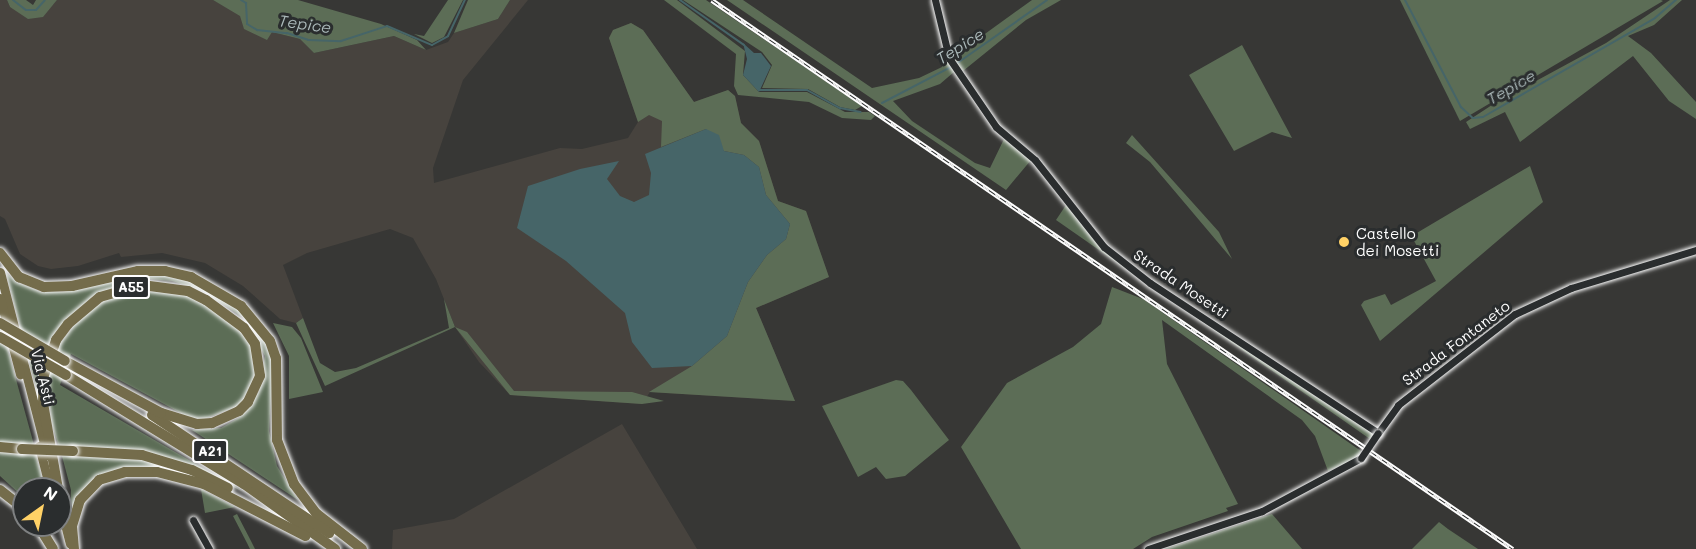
<!DOCTYPE html>
<style>
body{margin:0}
#map{position:relative;width:1696px;height:549px;overflow:hidden;background:#373735;font-family:Mali,sans-serif}
div>[style]{position:absolute}
[style*='--x']{left:calc(var(--x)*1px);top:calc(var(--y)*1px);width:calc(var(--w)*1px);rotate:calc(var(--a)*1deg)}
.built>*{inset:0;background:#47433e}
.green>*{inset:0;background:#5c6d56}
.water>*{inset:0;background:#466568}
.stream>*{height:2px;margin:-1px;padding:0 1px;transform-origin:1px;border-radius:1px;background:#466568}
.roads{filter:drop-shadow(0 0 2px #fff) drop-shadow(0 0 2px #fff)}
.minor>*{height:7px;margin:-3.5px;padding:0 3.5px;transform-origin:3.5px;border-radius:3.5px;background:#2a2d2e}
.major>*{height:9px;margin:-4.5px;padding:0 4.5px;transform-origin:4.5px;border-radius:4.5px;background:#746c4b}
.highway>*{height:10px;margin:-5px;padding:0 5px;transform-origin:5px;border-radius:5px;background:#746c4b}
.rail>*{height:4.5px;margin-top:-2.25px;transform-origin:0;background:repeating-linear-gradient(90deg,#2a2d2e 0 7px,#fff 0 14px);box-sizing:border-box;border-block:2px solid #fff}
.bridges{filter:drop-shadow(0 0 2px #fff) drop-shadow(0 0 2px #fff)}
.minor-bridge>*{height:7px;margin:-3.5px;padding:0 3.5px;transform-origin:3.5px;border-radius:3.5px;background:#2a2d2e}
.highway-bridge>*{height:10px;margin:-5px;padding:0 5px;transform-origin:5px;border-radius:5px;background:#746c4b}
.dots>*{width:16px;height:16px;translate:-50% -50%;box-sizing:border-box;border:3px solid #2a2d2e;border-radius:50%}
span{translate:-50% -50%;white-space:nowrap;text-align:center;line-height:1.15;-webkit-text-stroke:6px #2a2d2e;paint-order:stroke}
.shield-label span{padding:2px 4px;background:#2a2d2e;border:2px solid;border-radius:4px;-webkit-text-stroke-width:0}
.shield-label{font-size:14px;color:#fff;font-weight:700}
.poi-label{font-size:15px;color:#fff}
.left{translate:0 -50%;text-align:left}
.street-label{font-size:15px;color:#fff}
.water-label{font-size:16px;color:#acbabb;font-style:italic}
.north{position:absolute;left:12px;top:477px;width:60px;height:60px;box-sizing:border-box;background:#2a2d2e;border:2px solid #7f8182;border-radius:50%;rotate:33deg;font-size:16px;font-weight:700;line-height:24px;text-align:center;color:#fff}
.north::after{content:'';display:block;margin:auto;width:21px;height:27px;background:#ffd166;clip-path:polygon(50% 0,100% 100%,50% 72%,0 100%)}
</style>
<div id="map">
<div class="built">
<div style="clip-path:polygon(0 0,7px 0,10px 7px,43px 16px,57px 0,213px 0,272px 32px,300px 39px,314px 53px,394px 36px,426px 50px,448px 42px,454px 33px,498px 19px,510px 0,528px 0,463px 80px,433px 168px,434px 183px,560px 148px,582px 149px,628px 138px,638px 122px,609px 38px,613px 30px,631px 23px,643px 30px,694px 102px,728px 90px,735px 96px,741px 123px,759px 141px,778px 201px,806px 211px,829px 277px,756px 308px,795px 401px,650px 392px,642px 404px,510px 395px,479px 362px,455px 327px,436px 279px,413px 238px,390px 229px,307px 253px,283px 265px,303px 318px,296px 323px,280px 319px,243px 286px,205px 263px,162px 253px,121px 257px,119px 253px,78px 266px,51px 269px,38px 266px,20px 254px,5px 219px,0 216px)"></div>
<div style="clip-path:polygon(622px 424px,697px 549px,392px 549px,393px 530px,454px 519px)"></div>
</div>
<div class="green">
<div style="clip-path:polygon(7px 0,26px 0,33px 5px,36px 0,57px 0,43px 17px,28px 19px,10px 7px)"></div>
<div style="clip-path:polygon(213px 0,298px 0,381px 24px,417px 40px,426px 50px,394px 36px,314px 53px,300px 39px,272px 32px,267px 40px,244px 29px,240px 16px)"></div>
<div style="clip-path:polygon(448px 0,463px 0,444px 37px,432px 43px,414px 34px,424px 36px)"></div>
<div style="clip-path:polygon(468px 0,510px 0,498px 19px,454px 33px)"></div>
<div style="clip-path:polygon(664px 0,677px 0,745px 51px,743px 75px,759px 92px,807px 92px,845px 112px,869px 112px,875px 116px,871px 120px,842px 118px,809px 102px,738px 95px,734px 86px,736px 54px)"></div>
<div style="clip-path:polygon(683px 0,706px 0,862px 106px,855px 110px,840px 107px,808px 89px,762px 88px,772px 65px,762px 52px)"></div>
<div style="clip-path:polygon(727px 0,743px 0,872px 88px,919px 78px,942px 67px,942px 48px,954px 72px,940px 84px,893px 101px,912px 121px,975px 163px,990px 168px,1004px 139px,1031px 160px,1006px 190px)"></div>
<div style="clip-path:polygon(1032px 0,1061px 0,1026px 20px,963px 71px,953px 57px)"></div>
<div style="clip-path:polygon(1400px 0,1661px 0,1663px 1px,1460px 121px)"></div>
<div style="clip-path:polygon(1670px 0,1682px 0,1654px 25px,1628px 36px,1651px 53px,1696px 102px,1696px 119px,1669px 101px,1633px 56px,1520px 142px,1505px 112px,1470px 129px,1466px 122px,1492px 105px,1606px 43px)"></div>
<div style="clip-path:polygon(631px 23px,643px 30px,694px 102px,728px 90px,735px 96px,741px 123px,759px 141px,778px 201px,806px 211px,829px 277px,756px 308px,795px 401px,649px 392px,692px 366px,727px 336px,748px 282px,767px 255px,786px 239px,790px 224px,766px 195px,759px 167px,744px 155px,724px 151px,706px 129px,661px 147px,662px 121px,649px 115px,638px 122px,609px 38px,613px 30px)"></div>
<div style="clip-path:polygon(1242px 45px,1292px 138px,1272px 132px,1234px 151px,1189px 75px)"></div>
<div style="clip-path:polygon(1132px 135px,1219px 232px,1232px 259px,1150px 162px,1126px 143px)"></div>
<div style="clip-path:polygon(1530px 166px,1543px 202px,1380px 341px,1361px 305px,1364px 301px,1385px 294px,1391px 305px,1436px 281px,1413px 239px,1415px 234px)"></div>
<div style="clip-path:polygon(1066px 205px,1098px 244px,1374px 433px,1370px 439px,1056px 220px)"></div>
<div style="clip-path:polygon(6px 273px,19px 283px,41px 292px,62px 292px,146px 274px,172px 276px,205px 287px,244px 312px,265px 340px,273px 361px,269px 431px,277px 466px,298px 500px,192px 430px,221px 428px,240px 417px,259px 392px,265px 356px,244px 318px,201px 290px,172px 281px,149px 279px,124px 283px,100px 293px,62px 326px,38px 395px)"></div>
<div style="clip-path:polygon(1112px 287px,1143px 299px,1361px 451px,1356px 459px,1328px 471px,1315px 436px,1302px 420px,1162px 320px,1167px 364px,1238px 504px,1226px 508px,1228px 511px,1152px 537px,1133px 549px,1021px 549px,961px 447px,1007px 383px,1073px 347px,1101px 324px)"></div>
<div style="clip-path:polygon(162px 289px,188px 295px,214px 308px,248px 339px,256px 359px,255px 377px,251px 392px,239px 406px,204px 419px,190px 418px,71px 354px,60px 385px,244px 492px,182px 463px,59px 447px,51px 421px,48px 379px,59px 345px,79px 319px,108px 298px,134px 290px)"></div>
<div style="clip-path:polygon(444px 299px,455px 327px,467px 332px,514px 391px,632px 392px,664px 401px,642px 404px,510px 395px,455px 327px,325px 386px,296px 323px,303px 318px,320px 363px,335px 372px,356px 368px,449px 328px)"></div>
<div style="clip-path:polygon(0 321px,34px 445px,0 444px)"></div>
<div style="clip-path:polygon(273px 323px,292px 327px,301px 338px,323px 392px,289px 399px,289px 356px)"></div>
<div style="clip-path:polygon(896px 380px,903px 381px,911px 390px,949px 440px,905px 476px,886px 479px,876px 467px,858px 477px,822px 406px)"></div>
<div style="clip-path:polygon(0 452px,36px 455px,45px 489px,24px 489px,24px 498px,0 476px)"></div>
<div style="clip-path:polygon(62px 456px,143px 459px,171px 466px,226px 489px,152px 469px,96px 479px,70px 520px,71px 490px)"></div>
<div style="clip-path:polygon(201px 489px,235px 507px,205px 513px)"></div>
<div style="clip-path:polygon(237px 514px,251px 541px,255px 549px,250px 549px,247px 543px,233px 516px)"></div>
<div style="clip-path:polygon(1272px 514px,1302px 549px,1166px 549px)"></div>
<div style="clip-path:polygon(1439px 522px,1448px 529px,1478px 549px,1412px 549px)"></div>
</div>
<div class="water">
<div style="clip-path:polygon(743px 43px,754px 53px,761px 53px,771px 66px,759px 92px,743px 75px,747px 59px)"></div>
<div style="clip-path:polygon(706px 129px,719px 135px,724px 151px,744px 155px,759px 167px,766px 195px,790px 224px,786px 239px,767px 255px,748px 282px,727px 336px,692px 366px,652px 368px,632px 342px,625px 313px,566px 261px,517px 228px,528px 186px,580px 169px,619px 161px,607px 179px,620px 196px,634px 202px,649px 195px,651px 173px,645px 154px)"></div>
</div>
<div class="stream">
<div style="--x:13;--y:0;--w:16;--a:38"></div>
<div style="--x:26;--y:10;--w:10;--a:0"></div>
<div style="--x:36;--y:10;--w:13;--a:-48"></div>
<div style="--x:241;--y:0;--w:6;--a:31"></div>
<div style="--x:246;--y:3;--w:21;--a:87"></div>
<div style="--x:247;--y:24;--w:12;--a:31"></div>
<div style="--x:257;--y:30;--w:30;--a:6"></div>
<div style="--x:287;--y:33;--w:22;--a:18"></div>
<div style="--x:308;--y:40;--w:33;--a:2"></div>
<div style="--x:341;--y:41;--w:48;--a:-18.1"></div>
<div style="--x:387;--y:26;--w:49;--a:22.9"></div>
<div style="--x:432;--y:45;--w:18;--a:-29"></div>
<div style="--x:448;--y:36;--w:40;--a:-65"></div>
<div style="--x:680;--y:0;--w:78;--a:35.1"></div>
<div style="--x:1405;--y:0;--w:121;--a:62.4"></div>
<div style="--x:1461;--y:107;--w:16;--a:43"></div>
<div style="--x:1473;--y:118;--w:10;--a:-6"></div>
<div style="--x:1483;--y:117;--w:198;--a:-29.9"></div>
<div style="--x:1655;--y:18;--w:28;--a:-41"></div>
<div style="--x:956;--y:64;--w:111;--a:-35.1"></div>
<div style="--x:759;--y:90;--w:48;--a:0"></div>
<div style="--x:807;--y:90;--w:38;--a:29"></div>
<div style="--x:840;--y:108;--w:21;--a:11"></div>
<div style="--x:882;--y:103;--w:78;--a:-27.6"></div>
</div>
<div class="roads">
<div class="minor">
<div style="--x:935;--y:0;--w:60;--a:76.4"></div>
<div style="--x:949;--y:58;--w:83;--a:55.7"></div>
<div style="--x:996;--y:127;--w:51;--a:40.2"></div>
<div style="--x:1035;--y:160;--w:111;--a:51.6"></div>
<div style="--x:1104;--y:247;--w:58;--a:38"></div>
<div style="--x:1150;--y:283;--w:273;--a:33.3"></div>
<div style="--x:1378;--y:433;--w:34;--a:-54"></div>
<div style="--x:1398;--y:405;--w:148;--a:-37.9"></div>
<div style="--x:1515;--y:314;--w:62;--a:-24.9"></div>
<div style="--x:1571;--y:288;--w:131;--a:-16.9"></div>
<div style="--x:193;--y:520;--w:33;--a:61"></div>
<div style="--x:1148;--y:549;--w:120;--a:-18.4"></div>
<div style="--x:1262;--y:511;--w:112;--a:-28.2"></div>
</div>
<div class="major">
<div style="--x:0;--y:272;--w:189;--a:75.6"></div>
<div style="--x:0;--y:298;--w:79;--a:75.3"></div>
<div style="--x:39;--y:446;--w:44;--a:75.7"></div>
<div style="--x:60;--y:505;--w:40;--a:75.6"></div>
</div>
<div class="highway">
<div style="--x:0;--y:253;--w:31;--a:52"></div>
<div style="--x:19;--y:277;--w:27;--a:22"></div>
<div style="--x:44;--y:287;--w:28;--a:-2"></div>
<div style="--x:72;--y:286;--w:68;--a:-12.8"></div>
<div style="--x:138;--y:271;--w:27;--a:0"></div>
<div style="--x:165;--y:271;--w:27;--a:13"></div>
<div style="--x:191;--y:277;--w:58;--a:30.1"></div>
<div style="--x:241;--y:306;--w:45;--a:50.4"></div>
<div style="--x:270;--y:341;--w:18;--a:71"></div>
<div style="--x:276;--y:358;--w:82;--a:89.3"></div>
<div style="--x:277;--y:440;--w:47;--a:68.9"></div>
<div style="--x:294;--y:484;--w:38;--a:53"></div>
<div style="--x:317;--y:514;--w:57;--a:37.9"></div>
<div style="--x:66;--y:375;--w:209;--a:31.5"></div>
<div style="--x:244;--y:484;--w:112;--a:35.5"></div>
<div style="--x:152;--y:415;--w:213;--a:33.7"></div>
<div style="--x:0;--y:447;--w:22;--a:5"></div>
<div style="--x:73;--y:451;--w:69;--a:3.3"></div>
<div style="--x:142;--y:455;--w:52;--a:16.7"></div>
<div style="--x:192;--y:470;--w:40;--a:26.6"></div>
<div style="--x:58;--y:489;--w:87;--a:-99.9"></div>
<div style="--x:43;--y:403;--w:28;--a:-88"></div>
<div style="--x:44;--y:375;--w:37;--a:-71"></div>
<div style="--x:56;--y:340;--w:20;--a:-53"></div>
<div style="--x:68;--y:324;--w:42;--a:-40.2"></div>
<div style="--x:100;--y:297;--w:44;--a:-15.9"></div>
<div style="--x:142;--y:285;--w:46;--a:7.4"></div>
<div style="--x:188;--y:291;--w:20;--a:27"></div>
<div style="--x:206;--y:300;--w:47;--a:36.4"></div>
<div style="--x:244;--y:328;--w:19;--a:55"></div>
<div style="--x:255;--y:344;--w:32;--a:81"></div>
<div style="--x:260;--y:376;--w:29;--a:115"></div>
<div style="--x:248;--y:402;--w:13;--a:135"></div>
<div style="--x:239;--y:411;--w:30;--a:156"></div>
<div style="--x:212;--y:423;--w:15;--a:176"></div>
<div style="--x:197;--y:424;--w:38;--a:-163"></div>
<div style="--x:161;--y:413;--w:109;--a:-151.6"></div>
<div style="--x:0;--y:490;--w:31;--a:38"></div>
<div style="--x:60;--y:500;--w:10;--a:79"></div>
<div style="--x:38;--y:525;--w:28;--a:58"></div>
<div style="--x:74;--y:549;--w:23;--a:-95"></div>
<div style="--x:72;--y:526;--w:27;--a:-73"></div>
<div style="--x:80;--y:500;--w:28;--a:-46"></div>
<div style="--x:99;--y:480;--w:27;--a:-17"></div>
<div style="--x:125;--y:472;--w:32;--a:0"></div>
<div style="--x:157;--y:472;--w:49;--a:14.3"></div>
<div style="--x:204;--y:484;--w:114;--a:27.2"></div>
</div>
</div>
<div class="rail">
<div style="--x:712;--y:0;--w:971;--a:34.43"></div>
</div>
<div class="bridges">
<div class="minor-bridge">
<div style="--x:1361;--y:458;--w:30;--a:-56"></div>
</div>
<div class="highway-bridge">
<div style="--x:0;--y:323;--w:75;--a:30.3"></div>
<div style="--x:0;--y:337;--w:76;--a:29.9"></div>
<div style="--x:22;--y:449;--w:51;--a:2.2"></div>
</div>
</div>
<div class="dots">
<div style="left:1344px;top:242px;background:#ffd166"></div>
</div>
<div class="shield-label">
<span style="left:131px;top:287px">A55</span>
<span style="left:210px;top:451px">A21</span>
</div>
<div class="poi-label">
<span class="left" style="left:1356px;top:242px">Castello<br>dei Mosetti</span>
</div>
<div class="street-label">
<span style="left:1181px;top:284px;rotate:34deg">Strada Mosetti</span>
<span style="left:1456px;top:343px;rotate:-37deg">Strada Fontaneto</span>
<span style="left:43px;top:377px;rotate:76deg">Via Asti</span>
</div>
<div class="water-label">
<span style="left:305px;top:24px;rotate:8deg">Tepice</span>
<span style="left:960px;top:46px;rotate:-32deg">Tepice</span>
<span style="left:1511px;top:87px;rotate:-30deg">Tepice</span>
</div>
<div class="north">N</div>
</div>
